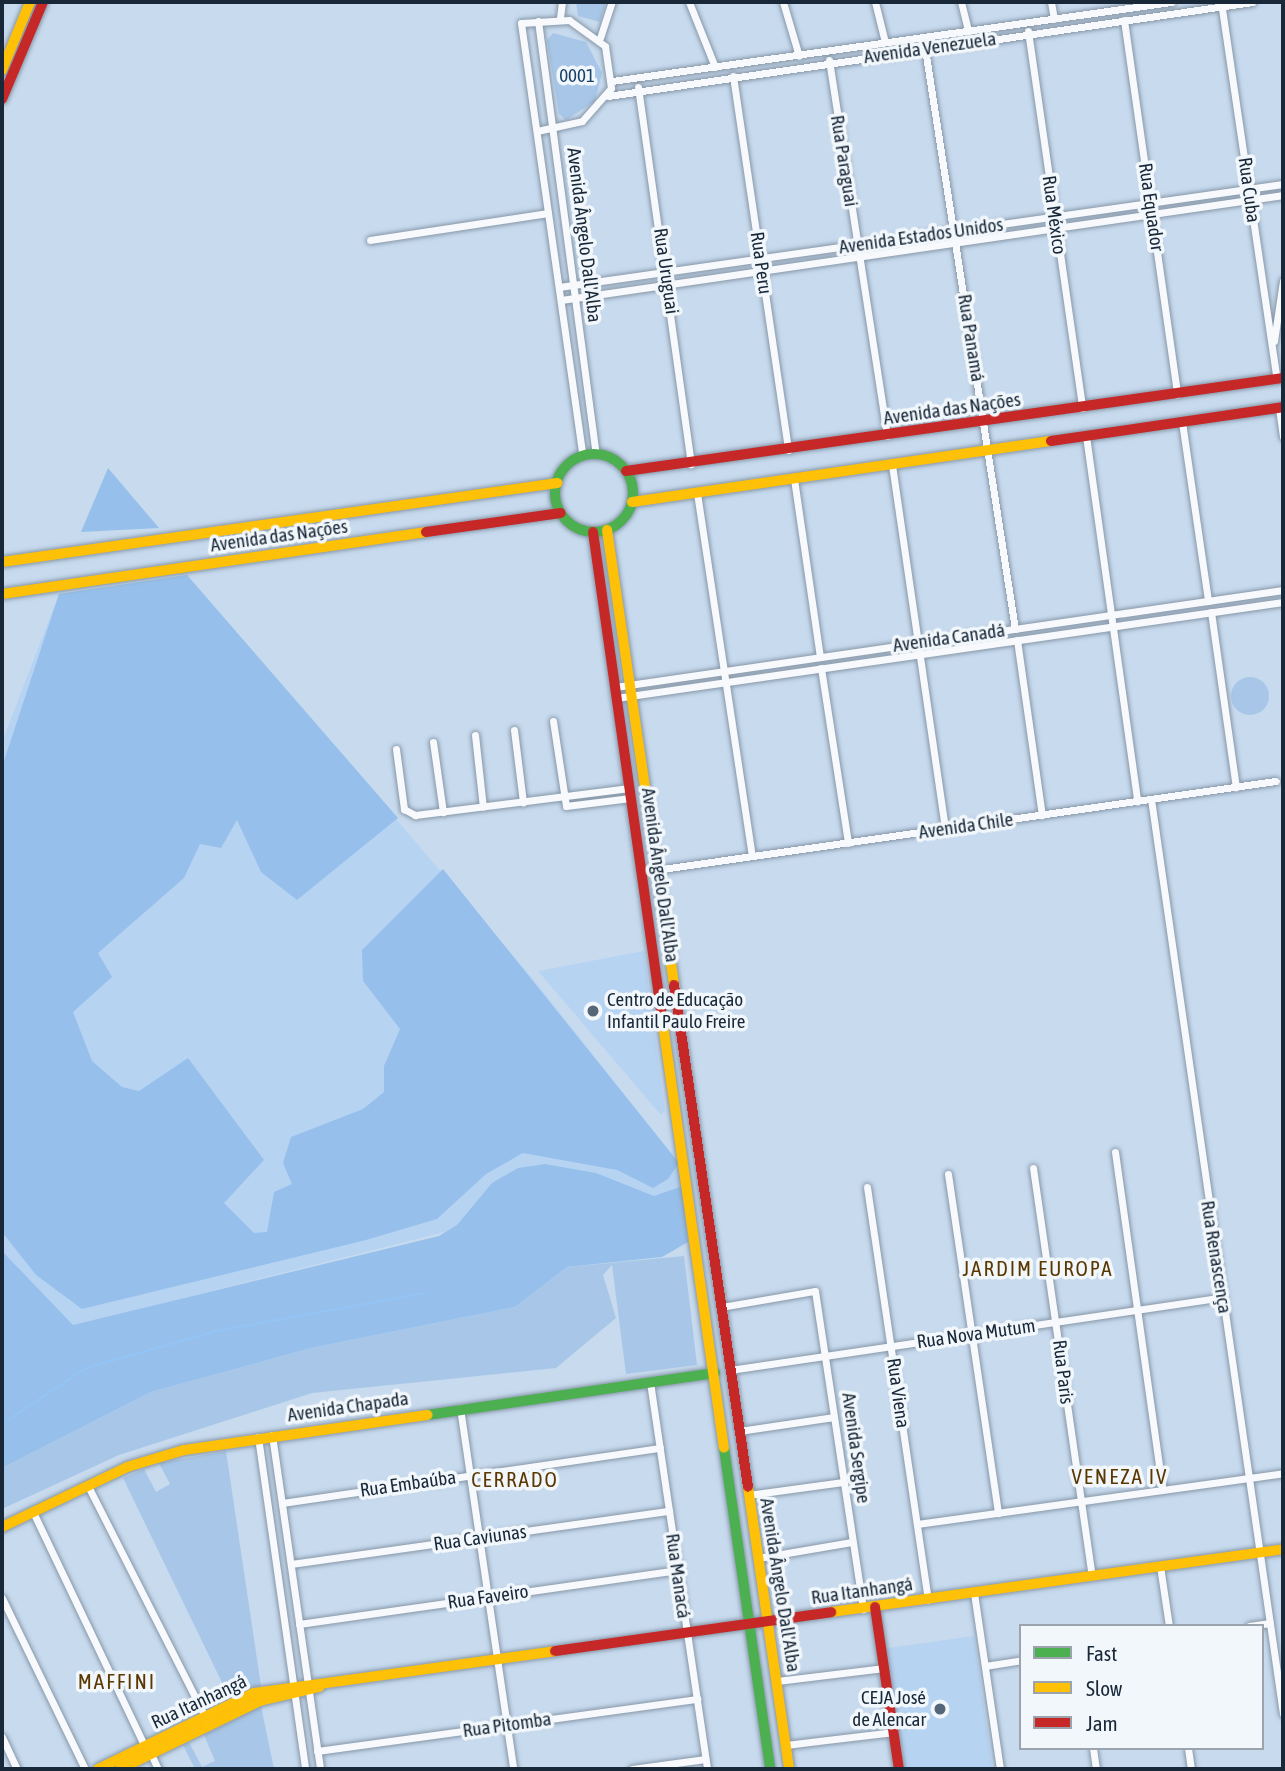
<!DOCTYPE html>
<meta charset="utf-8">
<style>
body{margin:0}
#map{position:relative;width:1285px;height:1771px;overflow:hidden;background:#c7daee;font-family:"Asap Condensed",sans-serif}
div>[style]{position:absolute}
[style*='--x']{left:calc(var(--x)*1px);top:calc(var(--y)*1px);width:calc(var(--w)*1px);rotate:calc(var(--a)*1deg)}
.built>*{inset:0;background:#b7d3f2;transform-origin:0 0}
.green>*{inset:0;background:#a8c7e8}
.round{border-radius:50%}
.forest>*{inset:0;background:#96c0eb}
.stream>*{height:2px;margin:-1px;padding:0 1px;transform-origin:1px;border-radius:1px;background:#94c4f6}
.roads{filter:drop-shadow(0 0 2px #8797a8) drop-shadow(0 0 2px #8797a8)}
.street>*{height:7px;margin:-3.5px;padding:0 3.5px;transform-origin:3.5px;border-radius:3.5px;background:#f7f9fc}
.fast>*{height:10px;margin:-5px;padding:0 5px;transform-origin:5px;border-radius:5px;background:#4caf50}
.fast>.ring{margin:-5px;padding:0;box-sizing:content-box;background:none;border:10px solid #4caf50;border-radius:50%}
.slow>*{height:10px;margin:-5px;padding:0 5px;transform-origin:5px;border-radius:5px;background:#ffc107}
.jam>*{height:10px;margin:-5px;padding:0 5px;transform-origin:5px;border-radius:5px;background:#c62828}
.dots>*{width:19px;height:19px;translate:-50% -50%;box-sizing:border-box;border:4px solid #f2f7fb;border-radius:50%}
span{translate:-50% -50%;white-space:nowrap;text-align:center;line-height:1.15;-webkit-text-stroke:7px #f2f7fb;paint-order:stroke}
.street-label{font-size:19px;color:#182839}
.park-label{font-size:19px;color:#18426b}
.poi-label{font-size:19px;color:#182839}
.left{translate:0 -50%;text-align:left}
.right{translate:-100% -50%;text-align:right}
.neighbourhood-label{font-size:21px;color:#5b3801;letter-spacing:2px}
.frame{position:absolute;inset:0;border:4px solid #182839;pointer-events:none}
.legend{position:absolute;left:1019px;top:1624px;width:245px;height:126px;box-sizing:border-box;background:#f2f7fb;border:2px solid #9ba4ad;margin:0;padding:9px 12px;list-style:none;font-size:21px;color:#182839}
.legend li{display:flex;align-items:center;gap:14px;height:35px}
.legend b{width:35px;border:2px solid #9ba4ad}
</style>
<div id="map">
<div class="built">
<div style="clip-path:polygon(187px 575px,532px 978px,679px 1163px,681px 1186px,654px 1196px,627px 1186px,72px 1326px,2px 1251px,2px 742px,59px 594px)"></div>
<div style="clip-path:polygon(644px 951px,665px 1111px,661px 1115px,538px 971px)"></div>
<div style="left:974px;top:1636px;width:134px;height:88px;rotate:82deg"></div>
</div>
<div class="green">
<div style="clip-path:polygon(576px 2px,606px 2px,600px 22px,578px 16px)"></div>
<div style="clip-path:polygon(553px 33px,586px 42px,602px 73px,595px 101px,566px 120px,559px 114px,547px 40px)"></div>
<div class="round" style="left:1231px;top:677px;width:38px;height:38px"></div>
<div style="clip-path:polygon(684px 1256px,697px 1365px,626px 1374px,612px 1265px,603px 1275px,616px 1318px,556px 1368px,312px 1393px,119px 1455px,2px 1509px,2px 1468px,151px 1392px,311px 1348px,515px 1307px,567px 1267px)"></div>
<div style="clip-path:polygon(226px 1451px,261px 1686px,230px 1699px,123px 1478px,144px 1469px,156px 1492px,170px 1484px,159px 1463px)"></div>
<div style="clip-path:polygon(261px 1706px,274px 1769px,195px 1769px,183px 1745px,189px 1742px,202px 1767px,215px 1761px,204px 1735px)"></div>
</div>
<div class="forest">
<div style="clip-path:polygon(108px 468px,159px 528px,81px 532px)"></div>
<div style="clip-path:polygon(187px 575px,398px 818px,297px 900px,261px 872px,237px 820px,221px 848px,200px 844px,184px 878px,98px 953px,112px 977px,73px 1012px,92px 1061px,122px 1087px,139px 1091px,188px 1058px,264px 1160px,224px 1203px,254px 1233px,267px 1232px,274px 1192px,292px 1184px,283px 1163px,291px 1137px,363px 1109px,384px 1092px,384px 1066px,400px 1029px,363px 981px,362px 950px,443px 869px,679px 1163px,668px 1179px,653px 1188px,617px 1170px,523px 1153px,486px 1174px,437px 1219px,366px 1240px,82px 1309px,36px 1275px,2px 1232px,2px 767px,59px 594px)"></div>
<div style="clip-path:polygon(545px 1164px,596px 1173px,654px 1196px,682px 1186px,688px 1242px,662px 1257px,567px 1267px,515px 1307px,311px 1348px,151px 1392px,2px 1468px,2px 1251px,73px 1325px,439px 1236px,457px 1225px,492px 1183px,518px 1168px)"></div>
</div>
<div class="stream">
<div style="--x:2;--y:1424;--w:101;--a:-33.7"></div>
<div style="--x:86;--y:1368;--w:136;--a:-15.8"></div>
<div style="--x:217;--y:1331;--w:211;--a:-10.4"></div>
</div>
<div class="roads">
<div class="street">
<div style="--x:689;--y:2;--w:70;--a:68.2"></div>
<div style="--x:783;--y:2;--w:56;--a:73.5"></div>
<div style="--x:875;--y:2;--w:41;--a:76"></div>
<div style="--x:961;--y:2;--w:30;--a:76"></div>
<div style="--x:1051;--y:2;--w:17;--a:80"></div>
<div style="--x:1221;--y:2;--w:381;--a:81.6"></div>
<div style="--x:560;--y:18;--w:16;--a:-83"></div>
<div style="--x:1124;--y:20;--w:378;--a:81.9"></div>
<div style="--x:538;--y:21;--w:437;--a:82.4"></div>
<div style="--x:1028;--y:31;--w:381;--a:81.8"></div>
<div style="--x:600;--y:38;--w:38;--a:-72"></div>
<div style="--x:925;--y:49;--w:587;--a:81.18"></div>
<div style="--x:829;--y:60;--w:380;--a:81.2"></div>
<div style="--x:733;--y:76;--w:378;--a:81.6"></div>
<div style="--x:612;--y:81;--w:565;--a:-8.04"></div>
<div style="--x:638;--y:87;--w:381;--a:82"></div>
<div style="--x:608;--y:96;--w:651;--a:-8.3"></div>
<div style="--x:537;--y:131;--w:46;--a:-12.5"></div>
<div style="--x:582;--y:121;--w:44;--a:-48.7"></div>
<div style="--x:611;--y:88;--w:42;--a:-98.1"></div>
<div style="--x:605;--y:46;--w:44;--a:-144.2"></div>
<div style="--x:569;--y:20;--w:48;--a:176.4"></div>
<div style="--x:521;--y:23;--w:437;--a:81.9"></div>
<div style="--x:370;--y:240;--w:180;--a:-8.6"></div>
<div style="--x:559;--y:287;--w:731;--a:-8.1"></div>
<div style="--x:561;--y:300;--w:730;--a:-8.27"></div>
<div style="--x:1274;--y:341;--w:61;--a:-81.5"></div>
<div style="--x:1279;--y:408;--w:29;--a:82"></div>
<div style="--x:1182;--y:422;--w:181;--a:81.7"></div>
<div style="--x:1086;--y:436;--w:369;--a:82"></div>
<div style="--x:892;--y:465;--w:368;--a:81.7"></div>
<div style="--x:794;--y:479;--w:180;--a:81.7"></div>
<div style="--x:697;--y:493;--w:367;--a:81.4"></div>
<div style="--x:1211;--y:612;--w:177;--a:81.9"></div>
<div style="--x:1017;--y:640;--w:177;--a:81.9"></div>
<div style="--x:821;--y:668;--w:177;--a:81.2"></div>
<div style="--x:615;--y:687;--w:675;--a:-8.26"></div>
<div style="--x:616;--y:698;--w:674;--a:-8.19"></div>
<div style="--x:553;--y:721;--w:86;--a:81.3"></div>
<div style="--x:566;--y:806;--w:65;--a:-7"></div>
<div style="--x:514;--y:730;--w:73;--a:82.9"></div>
<div style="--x:475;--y:735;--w:72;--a:83.7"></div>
<div style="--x:433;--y:742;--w:71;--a:81.9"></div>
<div style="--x:396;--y:749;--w:61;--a:82.4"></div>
<div style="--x:404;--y:809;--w:13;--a:29"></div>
<div style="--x:415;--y:815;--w:216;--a:-7.2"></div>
<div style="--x:1151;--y:799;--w:924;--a:81.79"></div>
<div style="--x:655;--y:870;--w:627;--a:-8.16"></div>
<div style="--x:1115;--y:1152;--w:339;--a:82"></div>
<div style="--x:1033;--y:1168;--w:412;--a:81.8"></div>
<div style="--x:948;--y:1174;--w:343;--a:81.6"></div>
<div style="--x:867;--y:1187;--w:417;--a:81.6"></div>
<div style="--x:721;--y:1307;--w:95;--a:-9.7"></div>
<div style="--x:815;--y:1291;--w:322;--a:81.4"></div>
<div style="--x:730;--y:1370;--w:497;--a:-8.4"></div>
<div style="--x:650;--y:1382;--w:391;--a:81.6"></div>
<div style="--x:460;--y:1408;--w:365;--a:81.6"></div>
<div style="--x:739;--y:1431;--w:96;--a:-8.4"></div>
<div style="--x:272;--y:1435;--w:337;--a:81.8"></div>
<div style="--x:258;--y:1437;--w:335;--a:81.9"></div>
<div style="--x:88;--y:1486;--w:261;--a:63.1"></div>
<div style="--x:748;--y:1495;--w:96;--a:-7.8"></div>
<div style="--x:282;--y:1503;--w:382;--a:-8.3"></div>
<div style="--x:33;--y:1512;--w:260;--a:64.5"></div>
<div style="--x:917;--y:1524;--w:370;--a:-7.9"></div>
<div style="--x:758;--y:1558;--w:95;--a:-9.7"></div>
<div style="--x:291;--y:1564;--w:382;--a:-8"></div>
<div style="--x:1160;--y:1566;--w:61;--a:81.5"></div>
<div style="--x:974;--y:1593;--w:178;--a:81.6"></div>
<div style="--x:2;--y:1598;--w:190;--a:64.1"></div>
<div style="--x:299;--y:1624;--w:383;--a:-8.1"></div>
<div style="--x:1249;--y:1626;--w:21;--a:-8"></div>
<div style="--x:985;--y:1666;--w:36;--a:-9"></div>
<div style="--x:777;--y:1681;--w:108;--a:-6.9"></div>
<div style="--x:2;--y:1737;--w:35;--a:65"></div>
<div style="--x:786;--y:1745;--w:109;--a:-6.9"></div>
<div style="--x:1093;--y:1748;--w:21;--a:82"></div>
<div style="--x:1188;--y:1748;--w:21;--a:82"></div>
<div style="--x:317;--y:1751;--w:384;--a:-7.8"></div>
<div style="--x:151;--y:1754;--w:17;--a:65"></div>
<div style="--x:632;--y:1769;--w:74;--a:-7.8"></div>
</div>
<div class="fast">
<div class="ring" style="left:555px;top:454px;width:68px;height:68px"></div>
<div style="--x:427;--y:1415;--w:291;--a:-8.3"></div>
<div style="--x:724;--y:1448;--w:324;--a:81.8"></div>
</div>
<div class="slow">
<div style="--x:2;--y:70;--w:74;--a:-67.6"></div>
<div style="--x:632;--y:502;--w:423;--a:-8.3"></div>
<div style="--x:607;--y:530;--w:460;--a:81.6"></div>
<div style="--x:2;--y:562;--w:561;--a:-8.1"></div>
<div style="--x:2;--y:594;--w:429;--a:-8.3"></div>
<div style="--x:663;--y:1025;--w:427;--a:81.8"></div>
<div style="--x:748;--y:1487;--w:285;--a:81.7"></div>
<div style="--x:2;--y:1527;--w:139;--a:-25.6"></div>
<div style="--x:127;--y:1467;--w:59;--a:-16.6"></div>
<div style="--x:184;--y:1450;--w:246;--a:-8.2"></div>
<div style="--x:831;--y:1612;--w:456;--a:-7.9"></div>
<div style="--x:98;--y:1769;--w:174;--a:-26"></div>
<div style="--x:254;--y:1693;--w:304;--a:-7.9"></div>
<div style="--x:120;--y:1769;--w:156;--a:-25.9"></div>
<div style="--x:260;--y:1701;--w:61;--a:-13.3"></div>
</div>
<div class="jam">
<div style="--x:2;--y:99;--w:105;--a:-67.1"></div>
<div style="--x:1051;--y:441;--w:234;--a:-8.3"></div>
<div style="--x:626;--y:471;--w:664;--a:-8.06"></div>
<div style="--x:426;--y:532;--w:136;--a:-8"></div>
<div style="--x:593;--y:532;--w:498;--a:81.9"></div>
<div style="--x:674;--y:985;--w:507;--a:81.61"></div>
<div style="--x:875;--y:1607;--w:164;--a:81.6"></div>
<div style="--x:555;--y:1651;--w:279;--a:-8"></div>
</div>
</div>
<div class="dots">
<div style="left:593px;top:1011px;background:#556678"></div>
<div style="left:940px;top:1709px;background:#556678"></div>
</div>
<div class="street-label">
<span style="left:930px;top:48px;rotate:-8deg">Avenida Venezuela</span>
<span style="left:844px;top:161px;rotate:81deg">Rua Paraguai</span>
<span style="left:1249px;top:190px;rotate:82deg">Rua Cuba</span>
<span style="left:1151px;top:207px;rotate:82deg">Rua Equador</span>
<span style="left:1054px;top:215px;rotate:82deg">Rua México</span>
<span style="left:584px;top:235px;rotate:83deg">Avenida Ângelo Dall'Alba</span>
<span style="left:921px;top:236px;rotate:-8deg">Avenida Estados Unidos</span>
<span style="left:761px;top:263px;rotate:82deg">Rua Peru</span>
<span style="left:666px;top:271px;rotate:82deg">Rua Uruguai</span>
<span style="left:971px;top:338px;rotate:81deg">Rua Panamá</span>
<span style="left:952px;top:409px;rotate:-8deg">Avenida das Nações</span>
<span style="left:279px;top:536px;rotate:-8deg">Avenida das Nações</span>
<span style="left:949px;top:638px;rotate:-8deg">Avenida Canadá</span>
<span style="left:966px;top:826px;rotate:-8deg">Avenida Chile</span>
<span style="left:660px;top:875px;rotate:82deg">Avenida Ângelo Dall'Alba</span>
<span style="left:1216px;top:1257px;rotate:81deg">Rua Renascença</span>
<span style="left:976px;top:1334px;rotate:-8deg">Rua Nova Mutum</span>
<span style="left:1063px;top:1372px;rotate:83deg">Rua Paris</span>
<span style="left:898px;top:1393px;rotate:82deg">Rua Viena</span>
<span style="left:348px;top:1407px;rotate:-8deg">Avenida Chapada</span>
<span style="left:856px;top:1448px;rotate:82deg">Avenida Sergipe</span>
<span style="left:408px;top:1484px;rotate:-8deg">Rua Embaúba</span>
<span style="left:480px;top:1538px;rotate:-8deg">Rua Caviunas</span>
<span style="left:678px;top:1576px;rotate:82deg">Rua Manacá</span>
<span style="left:780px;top:1585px;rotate:81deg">Avenida Ângelo Dall'Alba</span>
<span style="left:862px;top:1591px;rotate:-8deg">Rua Itanhangá</span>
<span style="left:488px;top:1597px;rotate:-8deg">Rua Faveiro</span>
<span style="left:199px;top:1702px;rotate:-25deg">Rua Itanhangá</span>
<span style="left:507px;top:1725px;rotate:-8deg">Rua Pitomba</span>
</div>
<div class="park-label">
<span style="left:577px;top:76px">0001</span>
</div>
<div class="poi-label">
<span class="left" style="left:607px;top:1011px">Centro de Educação<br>Infantil Paulo Freire</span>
<span class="right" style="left:926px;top:1709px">CEJA José<br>de Alencar</span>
</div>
<div class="neighbourhood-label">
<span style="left:1038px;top:1268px">JARDIM EUROPA</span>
<span style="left:1120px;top:1476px">VENEZA IV</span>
<span style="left:515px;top:1479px">CERRADO</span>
<span style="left:117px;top:1681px">MAFFINI</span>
</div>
<div class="frame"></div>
<ul class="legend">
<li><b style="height:9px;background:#4caf50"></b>Fast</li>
<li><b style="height:9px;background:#ffc107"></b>Slow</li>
<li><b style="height:9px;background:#c62828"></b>Jam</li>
</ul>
</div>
